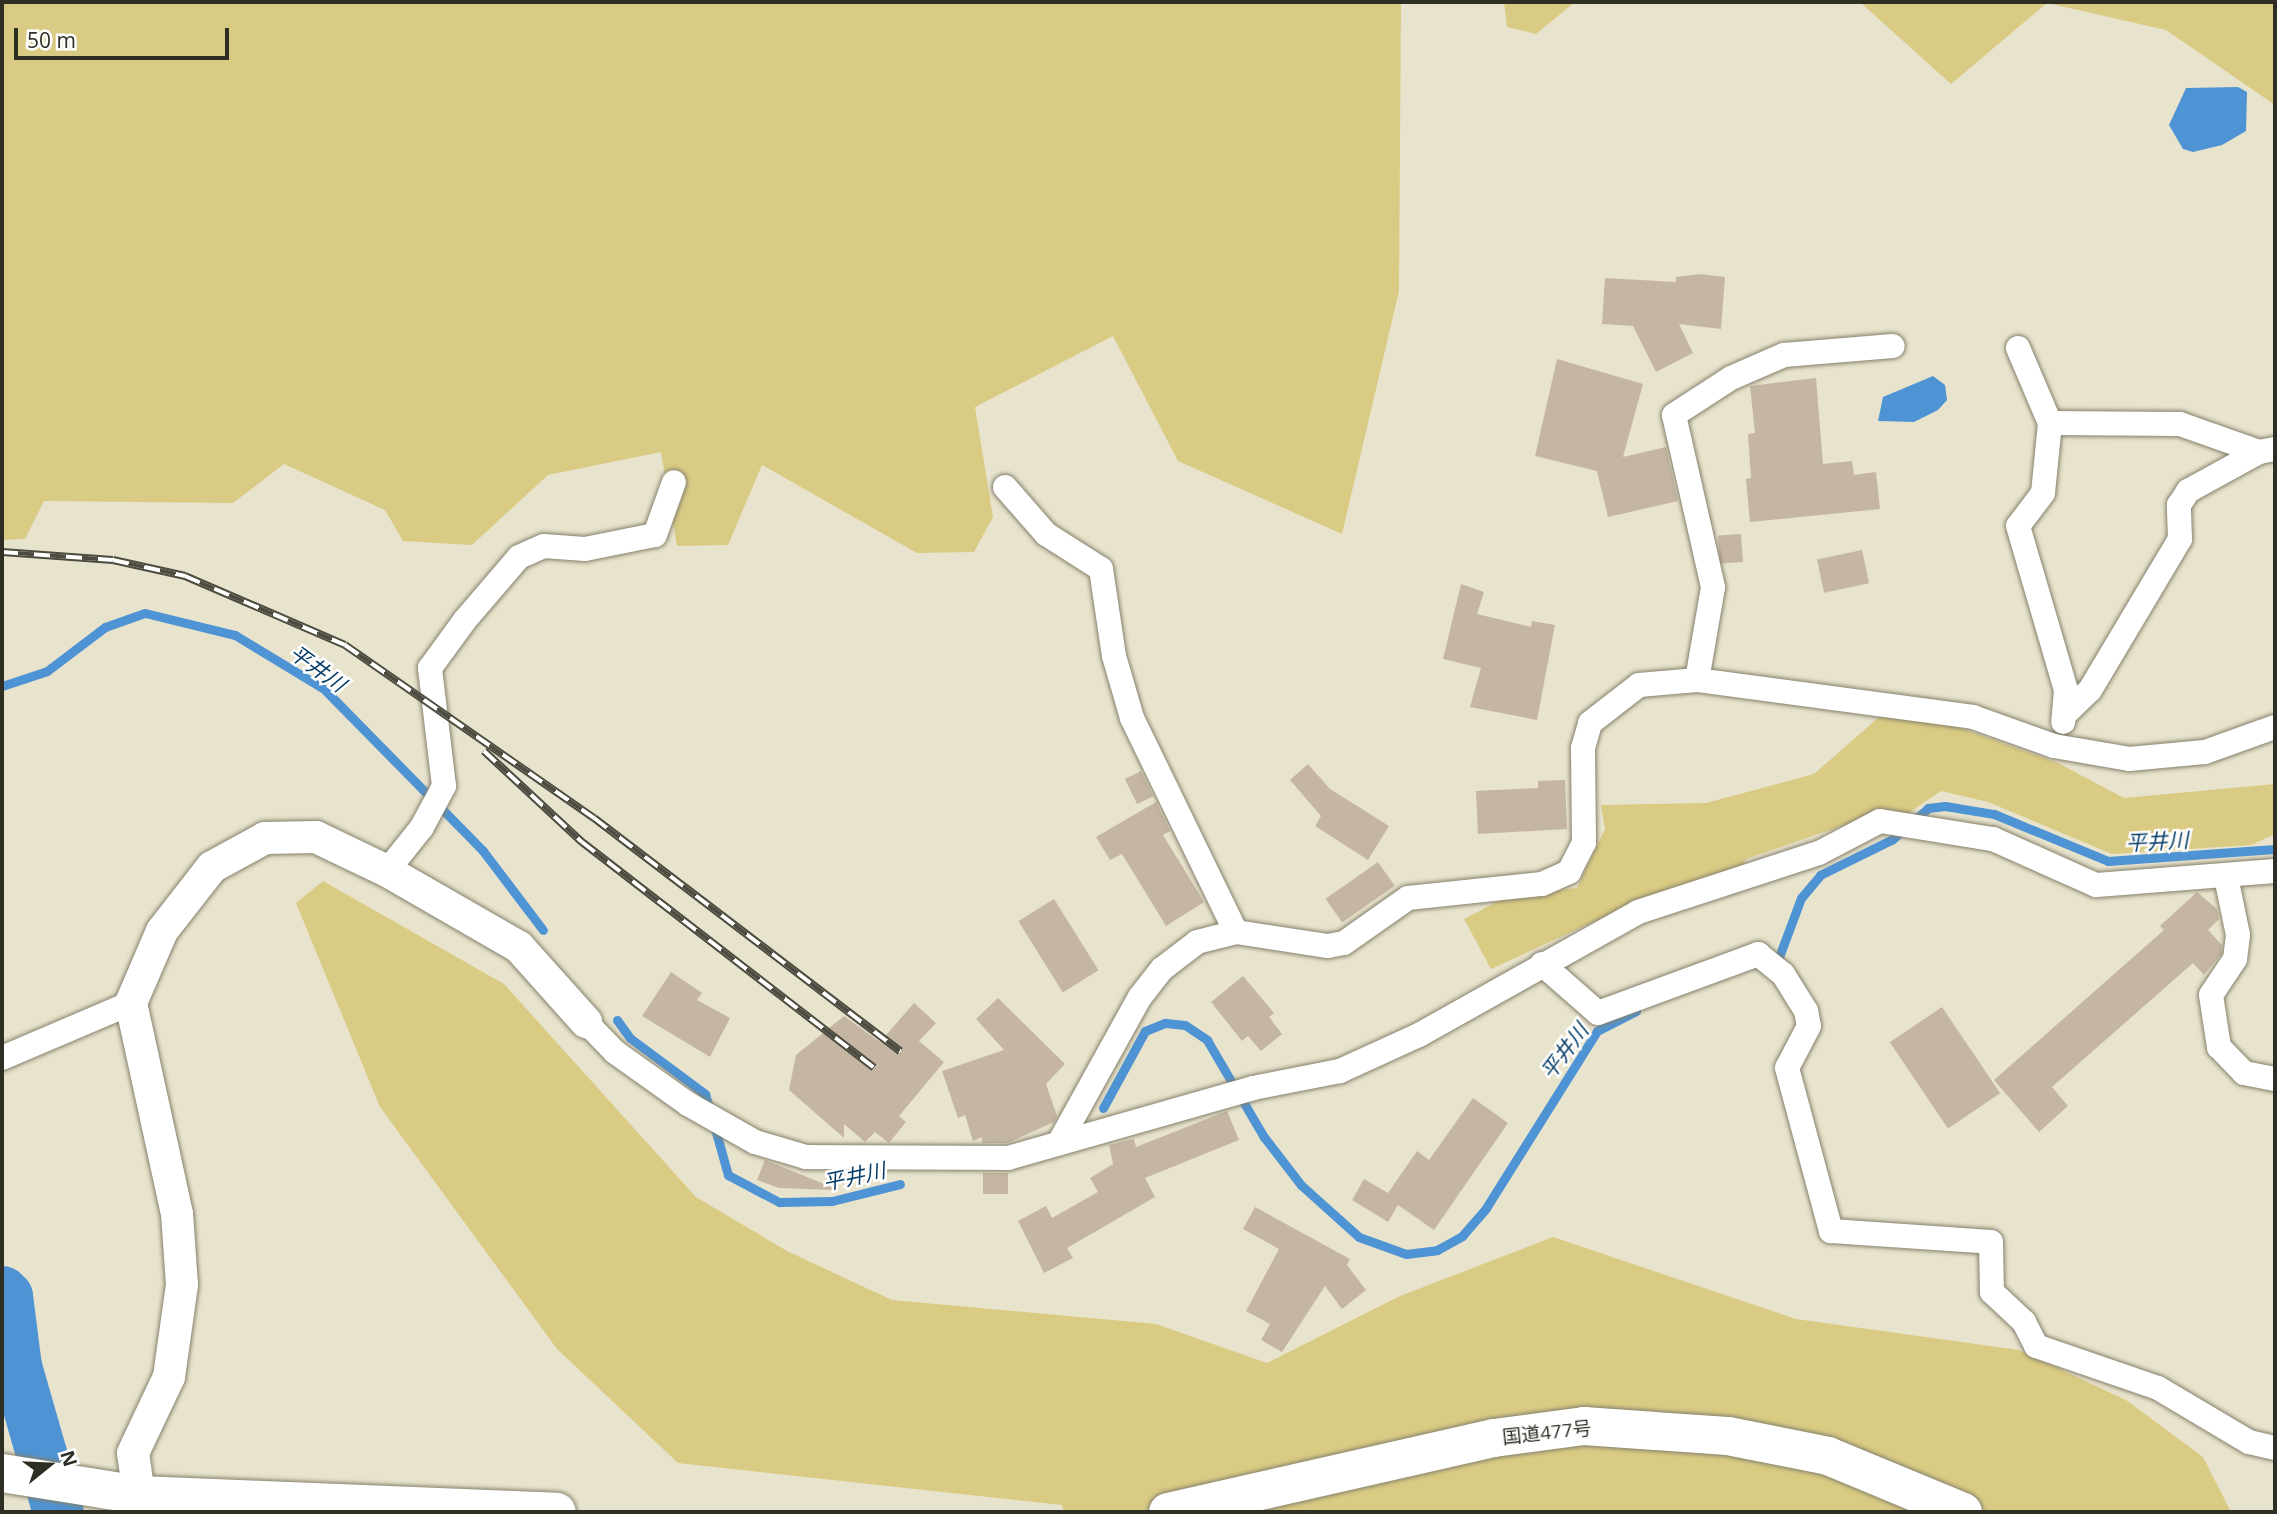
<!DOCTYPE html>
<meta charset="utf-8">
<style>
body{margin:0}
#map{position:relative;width:2277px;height:1514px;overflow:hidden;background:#e8e3cd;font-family:"Open Sans","Noto Sans JP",sans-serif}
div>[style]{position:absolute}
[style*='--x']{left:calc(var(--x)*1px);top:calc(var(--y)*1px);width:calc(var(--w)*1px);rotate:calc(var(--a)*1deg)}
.green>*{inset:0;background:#dacb84}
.water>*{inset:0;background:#4e93d3}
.stream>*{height:9px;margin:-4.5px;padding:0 4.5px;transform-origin:4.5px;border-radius:4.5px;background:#4e93d3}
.river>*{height:51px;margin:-25.5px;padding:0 25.5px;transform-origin:25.5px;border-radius:25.5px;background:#4e93d3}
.building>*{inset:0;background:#c5b6a3;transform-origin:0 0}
.roads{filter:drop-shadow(0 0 2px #85816c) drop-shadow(0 0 2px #85816c)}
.minor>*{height:24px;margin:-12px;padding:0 12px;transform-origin:12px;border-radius:12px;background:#fff}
.tertiary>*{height:32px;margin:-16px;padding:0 16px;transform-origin:16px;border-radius:16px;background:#fff}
.trunk>*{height:38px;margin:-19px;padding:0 19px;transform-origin:19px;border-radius:19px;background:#fff}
.rail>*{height:8px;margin-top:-4px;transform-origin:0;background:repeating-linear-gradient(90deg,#fff 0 16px,#4d4c41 0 32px);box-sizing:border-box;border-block:2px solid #4d4c41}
span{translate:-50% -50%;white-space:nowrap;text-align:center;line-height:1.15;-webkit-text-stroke:5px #fff;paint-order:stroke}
.street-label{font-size:19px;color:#2f2e25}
.water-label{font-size:21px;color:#073d67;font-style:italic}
.frame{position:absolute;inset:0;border:4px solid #2f2e25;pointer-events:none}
.north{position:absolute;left:14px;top:1430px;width:70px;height:70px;-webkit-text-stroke:5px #fff;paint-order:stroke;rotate:72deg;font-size:19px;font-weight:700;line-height:28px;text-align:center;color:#2f2e25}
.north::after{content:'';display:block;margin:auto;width:24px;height:32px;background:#2f2e25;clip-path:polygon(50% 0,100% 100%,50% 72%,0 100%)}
.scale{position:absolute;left:14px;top:28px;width:215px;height:32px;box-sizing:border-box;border:4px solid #2f2e25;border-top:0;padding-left:9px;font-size:21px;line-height:24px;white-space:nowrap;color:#2f2e25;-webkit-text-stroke:5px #fff;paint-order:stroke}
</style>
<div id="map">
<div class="green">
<div style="clip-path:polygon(2px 2px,1401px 2px,1399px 291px,1342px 534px,1178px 461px,1113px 336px,975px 407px,993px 517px,974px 552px,917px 553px,762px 465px,728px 545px,677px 546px,661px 452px,548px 475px,472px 545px,403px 541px,385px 510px,284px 464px,233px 503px,44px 501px,25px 539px,2px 540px)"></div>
<div style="clip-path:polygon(1504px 2px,1575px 2px,1536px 34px,1507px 27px)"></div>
<div style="clip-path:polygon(2275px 2px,2275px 105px,2166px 30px,2047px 3px,1951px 84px,1862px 4px)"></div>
<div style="clip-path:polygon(1879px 717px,1949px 724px,2058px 763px,2124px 798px,2275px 784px,2275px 834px,2251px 845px,2112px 854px,1988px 802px,1941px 791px,1907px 814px,1882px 812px,1746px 859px,1741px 868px,1652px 895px,1491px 969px,1464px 919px,1508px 896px,1577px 888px,1605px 829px,1601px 805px,1706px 803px,1814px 774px)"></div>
<div style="clip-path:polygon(323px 881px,504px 984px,696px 1197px,787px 1251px,892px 1300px,1156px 1324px,1267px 1363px,1400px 1296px,1553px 1237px,1796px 1319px,2019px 1350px,2126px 1400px,2203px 1457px,2231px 1512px,1064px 1512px,1062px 1505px,678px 1463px,557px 1349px,380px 1107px,296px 903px)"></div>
</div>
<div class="water">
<div style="clip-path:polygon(2238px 87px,2247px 92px,2246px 131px,2222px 145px,2193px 152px,2183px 149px,2169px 125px,2186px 88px)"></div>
<div style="clip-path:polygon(1933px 376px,1945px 385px,1947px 400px,1938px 410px,1914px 422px,1878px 421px,1883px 397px)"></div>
</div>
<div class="stream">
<div style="--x:2;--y:686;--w:47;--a:-18.4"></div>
<div style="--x:47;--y:671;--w:73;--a:-37.2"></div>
<div style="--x:105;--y:627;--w:42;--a:-19.3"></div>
<div style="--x:145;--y:613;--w:93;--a:13.7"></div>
<div style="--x:235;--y:635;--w:104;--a:31.2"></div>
<div style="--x:324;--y:689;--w:227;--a:45.5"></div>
<div style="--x:483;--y:851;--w:99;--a:52.8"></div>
<div style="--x:1770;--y:961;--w:10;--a:-24"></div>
<div style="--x:1779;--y:957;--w:63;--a:-69.6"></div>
<div style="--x:1801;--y:898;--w:30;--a:-50"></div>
<div style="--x:1820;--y:875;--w:81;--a:-26.3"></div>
<div style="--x:1893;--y:839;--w:47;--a:-41.5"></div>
<div style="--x:1928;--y:808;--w:17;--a:-7"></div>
<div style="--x:1945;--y:806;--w:50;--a:9.3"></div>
<div style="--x:1994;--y:814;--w:123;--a:22.4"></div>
<div style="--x:2108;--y:861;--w:167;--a:-4.1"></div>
<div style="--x:617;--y:1020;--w:22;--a:54"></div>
<div style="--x:630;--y:1038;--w:94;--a:36.7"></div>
<div style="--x:705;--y:1094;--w:19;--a:74"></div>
<div style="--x:1103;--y:1108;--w:88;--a:-61.4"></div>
<div style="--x:1145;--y:1031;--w:22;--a:-22"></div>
<div style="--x:1165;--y:1023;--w:20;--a:6"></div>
<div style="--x:1185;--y:1025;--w:27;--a:34"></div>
<div style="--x:1207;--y:1040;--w:113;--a:59.6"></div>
<div style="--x:1264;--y:1137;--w:61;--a:52.4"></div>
<div style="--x:1301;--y:1185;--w:78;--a:41.9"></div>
<div style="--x:1359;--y:1237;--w:50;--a:19.9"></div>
<div style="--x:1406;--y:1254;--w:31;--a:-7"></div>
<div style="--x:1437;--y:1250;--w:29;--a:-29"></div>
<div style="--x:1462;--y:1236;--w:37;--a:-49"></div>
<div style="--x:1486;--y:1208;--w:209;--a:-57.9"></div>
<div style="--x:1597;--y:1031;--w:44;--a:-27.1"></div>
<div style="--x:714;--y:1125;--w:52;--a:74.4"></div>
<div style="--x:728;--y:1175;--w:58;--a:27.9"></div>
<div style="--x:779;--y:1202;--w:53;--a:-1.1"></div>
<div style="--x:832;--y:1201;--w:70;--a:-14"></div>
</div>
<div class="river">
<div style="--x:2;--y:1291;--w:7;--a:45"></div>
<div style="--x:7;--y:1296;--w:71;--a:82.7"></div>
<div style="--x:16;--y:1366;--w:152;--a:74"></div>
</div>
<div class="building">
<div style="clip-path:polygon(1701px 274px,1725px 277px,1721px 329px,1679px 324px,1693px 353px,1656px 372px,1633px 326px,1602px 324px,1605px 278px,1676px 282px,1676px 277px)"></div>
<div style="clip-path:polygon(1557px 359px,1643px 384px,1623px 457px,1666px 447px,1678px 501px,1608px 517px,1597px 471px,1535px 456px)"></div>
<div style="clip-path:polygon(1816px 378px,1823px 464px,1852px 461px,1854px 475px,1876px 472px,1880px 509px,1750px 522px,1746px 479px,1751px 478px,1748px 434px,1755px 433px,1750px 386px)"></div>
<div style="left:1741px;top:534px;width:28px;height:23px;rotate:86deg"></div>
<div style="left:1862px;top:550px;width:34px;height:46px;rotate:78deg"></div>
<div style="clip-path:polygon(1461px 584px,1484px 592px,1477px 614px,1531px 627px,1532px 621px,1555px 625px,1537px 720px,1470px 707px,1481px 668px,1443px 659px)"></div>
<div style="clip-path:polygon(1308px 764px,1330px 789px,1389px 826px,1368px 860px,1315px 826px,1321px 816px,1290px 780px)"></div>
<div style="left:1141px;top:771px;width:28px;height:18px;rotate:64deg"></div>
<div style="clip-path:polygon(1565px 780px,1567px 829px,1478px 834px,1476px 791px,1538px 788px,1538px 781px)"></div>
<div style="clip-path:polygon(1156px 802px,1170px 831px,1163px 835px,1204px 902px,1166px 926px,1122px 854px,1110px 860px,1096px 837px)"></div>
<div style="left:1378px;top:862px;width:29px;height:64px;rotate:55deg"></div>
<div style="clip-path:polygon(2197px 892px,2217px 909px,2219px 919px,2208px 930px,2222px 945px,2221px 954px,2204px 975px,2193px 963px,2052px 1087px,2068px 1106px,2039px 1132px,1994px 1080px,2164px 930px,2160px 926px)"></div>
<div style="left:1054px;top:899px;width:84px;height:42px;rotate:58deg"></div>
<div style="clip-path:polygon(671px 972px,702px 993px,697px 1000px,730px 1018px,710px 1057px,642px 1016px)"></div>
<div style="clip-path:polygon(1243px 976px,1274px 1013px,1269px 1017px,1282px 1034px,1261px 1051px,1248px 1036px,1242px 1041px,1211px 1002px)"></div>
<div style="clip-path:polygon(998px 998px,1065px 1064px,1046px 1084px,1057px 1116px,1054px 1122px,1008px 1143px,982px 1143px,982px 1137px,973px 1141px,965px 1115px,958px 1118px,942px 1071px,1004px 1050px,976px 1019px)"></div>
<div style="clip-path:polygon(914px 1003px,936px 1023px,919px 1041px,944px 1062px,899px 1116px,906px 1122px,889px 1143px,875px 1132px,865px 1142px,844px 1124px,844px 1138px,789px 1090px,796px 1055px,844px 1016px,880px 1042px)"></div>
<div style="left:1942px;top:1007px;width:104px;height:63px;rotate:56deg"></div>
<div style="clip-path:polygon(1473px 1098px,1508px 1123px,1434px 1230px,1398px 1205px,1388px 1222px,1352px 1200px,1364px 1179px,1388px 1193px,1417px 1151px,1429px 1160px)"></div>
<div style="clip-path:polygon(1227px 1111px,1239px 1140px,1145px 1178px,1155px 1197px,1067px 1248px,1073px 1258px,1044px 1273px,1018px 1221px,1046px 1206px,1052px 1218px,1098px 1192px,1090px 1178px,1113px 1164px,1109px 1145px,1134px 1139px,1136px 1147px)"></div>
<div style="clip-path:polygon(765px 1160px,834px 1188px,833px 1190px,779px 1188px,757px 1180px)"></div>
<div style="left:983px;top:1173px;width:25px;height:21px"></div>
<div style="clip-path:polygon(1255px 1207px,1350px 1259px,1347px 1265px,1366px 1290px,1342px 1309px,1325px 1286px,1282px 1352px,1261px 1340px,1270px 1324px,1246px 1311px,1279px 1249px,1243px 1229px)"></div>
</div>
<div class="roads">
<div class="minor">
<div style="--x:2018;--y:348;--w:82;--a:66.9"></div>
<div style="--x:2050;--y:423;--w:130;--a:0.4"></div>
<div style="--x:2180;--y:424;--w:84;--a:19.5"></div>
<div style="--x:2050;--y:423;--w:70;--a:95.7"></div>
<div style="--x:2043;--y:493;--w:41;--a:127.1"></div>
<div style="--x:2018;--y:526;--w:171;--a:73.7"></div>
<div style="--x:2066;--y:690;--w:32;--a:95"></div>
<div style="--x:1005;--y:487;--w:62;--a:48.9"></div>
<div style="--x:1046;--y:534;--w:65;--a:32.5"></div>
<div style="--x:1101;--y:569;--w:88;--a:81.5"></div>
<div style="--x:1114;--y:656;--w:65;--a:73.8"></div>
<div style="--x:1132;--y:718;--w:238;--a:64.1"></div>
<div style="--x:1697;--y:680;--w:94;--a:-80.2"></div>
<div style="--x:1713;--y:587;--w:176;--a:-102.8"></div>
<div style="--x:1674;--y:415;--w:68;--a:-33"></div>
<div style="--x:1731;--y:378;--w:58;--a:-23.5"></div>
<div style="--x:1784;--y:355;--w:109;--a:-4.7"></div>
<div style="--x:2066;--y:713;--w:33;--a:-44"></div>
<div style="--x:2090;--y:690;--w:176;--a:-59.2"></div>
<div style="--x:2180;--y:539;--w:34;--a:-92"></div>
<div style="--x:2179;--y:505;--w:17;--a:-57"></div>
<div style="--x:2188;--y:491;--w:81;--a:-28.8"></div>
<div style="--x:2259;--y:452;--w:16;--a:-11"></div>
<div style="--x:387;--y:871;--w:56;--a:-51.5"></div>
<div style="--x:422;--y:827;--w:47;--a:-61.8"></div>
<div style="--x:444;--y:786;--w:119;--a:-96.8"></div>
<div style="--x:430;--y:668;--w:59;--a:-53.9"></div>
<div style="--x:465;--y:620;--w:83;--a:-49.4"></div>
<div style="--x:519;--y:557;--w:27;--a:-24"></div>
<div style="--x:544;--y:546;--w:41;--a:4.2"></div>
<div style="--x:585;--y:549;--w:71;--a:-11.3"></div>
<div style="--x:655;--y:535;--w:56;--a:-70.3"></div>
<div style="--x:2226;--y:877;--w:59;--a:78.3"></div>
<div style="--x:2238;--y:935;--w:24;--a:97"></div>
<div style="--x:2235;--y:959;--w:43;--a:123.7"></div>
<div style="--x:2211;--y:995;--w:53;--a:81.3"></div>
<div style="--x:2219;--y:1047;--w:36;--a:46"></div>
<div style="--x:2244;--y:1073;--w:32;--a:11"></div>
<div style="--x:1542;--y:964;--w:74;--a:41.2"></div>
<div style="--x:1598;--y:1013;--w:171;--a:-20.2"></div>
<div style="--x:1758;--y:954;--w:32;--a:39"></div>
<div style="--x:1783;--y:974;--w:44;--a:58.1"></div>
<div style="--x:1806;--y:1011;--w:15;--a:79"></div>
<div style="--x:1809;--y:1026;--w:47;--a:117.6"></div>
<div style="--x:1787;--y:1068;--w:169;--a:74.9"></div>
<div style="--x:1831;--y:1231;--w:160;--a:3.9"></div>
<div style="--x:1991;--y:1242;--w:50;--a:88.9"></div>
<div style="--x:1992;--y:1292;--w:44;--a:43.2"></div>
<div style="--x:2024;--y:1322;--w:27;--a:63"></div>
<div style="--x:2036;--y:1346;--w:129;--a:19"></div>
<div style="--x:2158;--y:1388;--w:106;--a:30.7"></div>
<div style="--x:2249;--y:1442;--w:27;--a:13"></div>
<div style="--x:586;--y:1022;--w:42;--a:46"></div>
<div style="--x:615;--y:1052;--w:90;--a:35.5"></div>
<div style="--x:688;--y:1104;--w:77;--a:29.6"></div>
<div style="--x:755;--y:1142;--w:53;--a:16.4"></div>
<div style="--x:806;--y:1157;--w:202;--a:0.3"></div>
<div style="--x:1008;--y:1158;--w:255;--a:-15.9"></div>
<div style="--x:1253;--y:1088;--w:89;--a:-11.1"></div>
<div style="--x:1340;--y:1071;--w:87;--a:-24.5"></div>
<div style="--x:1419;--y:1035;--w:251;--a:-29.3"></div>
<div style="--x:1638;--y:912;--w:190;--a:-18.1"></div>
<div style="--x:1819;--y:853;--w:69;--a:-27.7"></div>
<div style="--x:1880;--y:821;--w:114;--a:9.1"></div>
<div style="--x:1993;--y:839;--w:113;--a:24.1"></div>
<div style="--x:2096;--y:885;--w:180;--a:-4.5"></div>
<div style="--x:2;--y:1058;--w:140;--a:-23.1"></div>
<div style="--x:1059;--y:1143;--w:167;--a:-61"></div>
<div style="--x:1140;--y:997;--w:36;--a:-52"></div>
<div style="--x:1162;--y:969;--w:44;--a:-37.6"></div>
<div style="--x:1197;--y:942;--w:40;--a:-14.4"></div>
<div style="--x:1236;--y:932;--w:93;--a:8.7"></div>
<div style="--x:1328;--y:946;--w:16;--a:-11"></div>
<div style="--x:1344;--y:943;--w:78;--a:-35.1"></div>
<div style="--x:1408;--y:898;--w:135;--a:-6"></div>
<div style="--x:1542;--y:884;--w:30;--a:-24"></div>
<div style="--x:1569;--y:872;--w:33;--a:-63"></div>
<div style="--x:1584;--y:843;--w:95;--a:-90.6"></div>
<div style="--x:1583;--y:748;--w:26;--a:-74"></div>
<div style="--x:1590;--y:723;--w:62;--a:-37.8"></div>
<div style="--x:1639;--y:685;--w:58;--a:-4.9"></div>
<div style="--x:1697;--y:680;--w:278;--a:7.6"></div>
<div style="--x:1973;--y:717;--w:86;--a:19.7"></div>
<div style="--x:2054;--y:746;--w:76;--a:9.8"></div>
<div style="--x:2129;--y:759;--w:76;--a:-5.3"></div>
<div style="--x:2205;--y:752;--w:74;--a:-19.7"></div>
</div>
<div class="tertiary">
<div style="--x:139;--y:1495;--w:42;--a:-98.1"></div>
<div style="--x:133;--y:1453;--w:84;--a:-64.7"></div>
<div style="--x:169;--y:1377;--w:93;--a:-82"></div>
<div style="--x:182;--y:1285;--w:71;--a:-94"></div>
<div style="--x:177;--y:1214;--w:216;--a:-102.3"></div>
<div style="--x:131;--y:1003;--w:78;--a:-66.7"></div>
<div style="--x:162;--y:931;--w:81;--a:-52"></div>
<div style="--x:212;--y:867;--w:60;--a:-28.7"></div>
<div style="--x:265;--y:838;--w:51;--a:-1.1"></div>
<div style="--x:316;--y:837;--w:79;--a:25.6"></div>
<div style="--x:387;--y:871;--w:152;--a:29.9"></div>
<div style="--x:519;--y:947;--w:101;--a:48.2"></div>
</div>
<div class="trunk">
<div style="--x:2;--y:1473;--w:139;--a:9.1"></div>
<div style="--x:139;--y:1495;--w:418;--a:2.3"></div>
<div style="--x:1168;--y:1512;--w:334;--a:-12.8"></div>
<div style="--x:1494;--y:1438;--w:91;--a:-7.6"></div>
<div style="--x:1584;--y:1426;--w:144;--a:4"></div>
<div style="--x:1728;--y:1436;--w:102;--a:11.3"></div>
<div style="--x:1828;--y:1456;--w:146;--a:22.5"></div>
</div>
</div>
<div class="rail">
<div style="--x:2;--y:552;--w:111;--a:4.1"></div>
<div style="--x:113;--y:560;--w:74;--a:12.5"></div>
<div style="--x:185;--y:576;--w:174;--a:23.3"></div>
<div style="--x:345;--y:645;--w:303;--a:34.8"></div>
<div style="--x:594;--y:818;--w:385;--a:37.3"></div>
<div style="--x:484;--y:751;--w:134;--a:42.9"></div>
<div style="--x:582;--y:842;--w:369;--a:37.7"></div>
</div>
<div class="street-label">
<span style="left:1547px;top:1433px;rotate:-6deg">国道477号</span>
</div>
<div class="water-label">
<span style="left:318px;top:668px;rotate:36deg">平井川</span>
<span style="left:2157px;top:841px;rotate:-3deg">平井川</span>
<span style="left:1564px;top:1051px;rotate:-53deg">平井川</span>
<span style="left:854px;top:1176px;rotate:-12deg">平井川</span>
</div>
<div class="frame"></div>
<div class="north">N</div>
<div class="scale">50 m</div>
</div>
